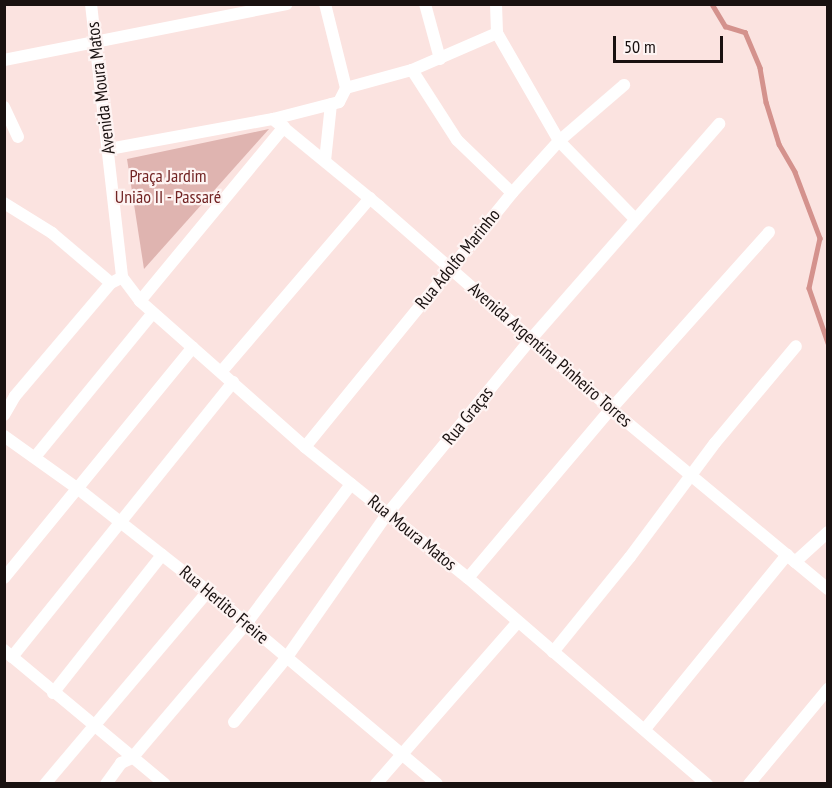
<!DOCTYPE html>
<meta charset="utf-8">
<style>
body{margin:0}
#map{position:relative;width:832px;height:788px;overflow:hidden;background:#fbe3e0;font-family:"PT Sans Narrow",sans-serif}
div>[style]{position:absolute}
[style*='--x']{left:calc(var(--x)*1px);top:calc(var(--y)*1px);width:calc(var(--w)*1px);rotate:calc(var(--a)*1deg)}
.green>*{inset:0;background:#dfb4b0}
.stream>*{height:4.5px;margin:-2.25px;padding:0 2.25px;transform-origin:2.25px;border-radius:2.25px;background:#d4928d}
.street>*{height:12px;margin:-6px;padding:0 6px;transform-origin:6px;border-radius:6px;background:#fff}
span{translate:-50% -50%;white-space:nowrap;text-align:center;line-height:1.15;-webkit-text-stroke:4.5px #fef4f3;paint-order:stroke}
.street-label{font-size:18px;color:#191110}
.park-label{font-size:18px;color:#722424}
.frame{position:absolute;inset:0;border:6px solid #191110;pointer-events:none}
.scale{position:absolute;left:613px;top:36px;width:110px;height:27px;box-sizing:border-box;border:3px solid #191110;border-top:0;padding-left:8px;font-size:18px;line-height:21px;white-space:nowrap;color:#191110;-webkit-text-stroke:4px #fef4f3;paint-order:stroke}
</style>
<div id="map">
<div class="green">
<div style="clip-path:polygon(269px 129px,144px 269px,127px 159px)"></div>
</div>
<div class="stream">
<div style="--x:712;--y:4;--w:26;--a:59"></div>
<div style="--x:725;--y:26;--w:21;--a:17"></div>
<div style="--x:745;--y:32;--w:39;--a:67"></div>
<div style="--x:760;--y:68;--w:35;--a:80"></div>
<div style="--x:766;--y:102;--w:44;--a:72.8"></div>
<div style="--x:779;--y:144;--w:32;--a:60"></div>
<div style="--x:795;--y:172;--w:71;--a:69.3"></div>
<div style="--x:820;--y:238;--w:51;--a:102.4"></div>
<div style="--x:809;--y:288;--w:58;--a:70.9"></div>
</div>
<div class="street">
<div style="--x:91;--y:4;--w:275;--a:83.5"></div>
<div style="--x:425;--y:4;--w:57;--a:74.7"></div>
<div style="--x:496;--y:4;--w:29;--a:88"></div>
<div style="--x:497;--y:33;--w:125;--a:60.1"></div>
<div style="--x:559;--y:141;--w:109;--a:45.7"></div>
<div style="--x:4;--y:60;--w:288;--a:-11.2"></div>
<div style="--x:412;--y:70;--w:83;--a:57.3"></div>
<div style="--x:457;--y:140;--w:76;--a:43.9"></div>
<div style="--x:346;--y:88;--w:68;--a:-15.3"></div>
<div style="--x:412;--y:70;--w:93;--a:-23.5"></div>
<div style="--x:4;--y:107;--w:33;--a:65"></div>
<div style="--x:273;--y:119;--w:137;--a:39.4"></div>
<div style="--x:379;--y:206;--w:308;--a:41.2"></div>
<div style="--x:611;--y:409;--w:282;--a:39.7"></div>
<div style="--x:109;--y:149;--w:167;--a:-10.4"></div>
<div style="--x:273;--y:119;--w:68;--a:-14.4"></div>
<div style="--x:339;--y:102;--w:16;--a:-63"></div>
<div style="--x:346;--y:88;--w:87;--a:-104"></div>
<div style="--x:325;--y:161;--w:57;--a:-84"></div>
<div style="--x:4;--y:203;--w:57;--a:32"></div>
<div style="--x:52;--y:233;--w:77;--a:40.3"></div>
<div style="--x:111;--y:283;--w:9;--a:-27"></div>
<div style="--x:122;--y:277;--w:30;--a:53"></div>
<div style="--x:140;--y:301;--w:220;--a:41.5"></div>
<div style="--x:305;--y:447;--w:209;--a:38.8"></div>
<div style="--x:468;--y:578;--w:316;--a:40.8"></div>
<div style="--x:140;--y:301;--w:226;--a:-50.4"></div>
<div style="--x:221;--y:372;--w:229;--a:-49.4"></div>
<div style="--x:4;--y:415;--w:22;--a:-60"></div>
<div style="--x:15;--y:396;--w:148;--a:-49.7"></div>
<div style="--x:4;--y:436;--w:90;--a:35.5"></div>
<div style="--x:77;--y:488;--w:167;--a:38.2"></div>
<div style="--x:208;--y:591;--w:299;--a:40.1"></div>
<div style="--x:305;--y:447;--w:328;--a:-50.8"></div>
<div style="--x:512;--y:193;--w:70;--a:-47.9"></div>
<div style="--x:559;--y:141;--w:86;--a:-40.7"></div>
<div style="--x:35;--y:457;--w:186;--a:-50.7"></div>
<div style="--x:795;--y:562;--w:45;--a:-42.3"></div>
<div style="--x:4;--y:578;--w:298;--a:-50.7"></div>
<div style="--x:468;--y:578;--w:221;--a:-49.8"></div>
<div style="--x:611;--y:409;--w:237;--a:-48.2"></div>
<div style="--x:4;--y:650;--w:209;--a:39.8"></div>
<div style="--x:553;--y:652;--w:122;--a:-51"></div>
<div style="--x:630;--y:557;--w:142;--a:-53.3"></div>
<div style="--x:715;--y:443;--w:126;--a:-50.1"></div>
<div style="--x:12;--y:657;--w:353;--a:-51.2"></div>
<div style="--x:53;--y:693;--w:176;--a:-51.7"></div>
<div style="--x:234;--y:722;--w:84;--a:-50.8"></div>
<div style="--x:287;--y:657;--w:176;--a:-55"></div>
<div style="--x:388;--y:513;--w:225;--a:-50.6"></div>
<div style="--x:531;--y:339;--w:286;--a:-48.8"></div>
<div style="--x:645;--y:729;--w:225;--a:-50.8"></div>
<div style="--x:45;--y:784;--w:253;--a:-49.8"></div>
<div style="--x:106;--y:784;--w:26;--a:-54"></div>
<div style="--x:121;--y:763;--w:12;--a:-24"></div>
<div style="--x:132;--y:758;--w:176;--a:-49.6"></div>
<div style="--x:246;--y:624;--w:175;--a:-53.1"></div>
<div style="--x:376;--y:784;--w:214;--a:-48.8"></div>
<div style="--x:749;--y:784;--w:124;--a:-50.3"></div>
</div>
<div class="street-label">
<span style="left:101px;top:88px;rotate:-97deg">Avenida Moura Matos</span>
<span style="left:458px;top:259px;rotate:-51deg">Rua Adolfo Marinho</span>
<span style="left:550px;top:355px;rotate:41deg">Avenida Argentina Pinheiro Torres</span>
<span style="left:468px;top:416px;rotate:-51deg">Rua Graças</span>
<span style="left:412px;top:533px;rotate:39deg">Rua Moura Matos</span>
<span style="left:224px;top:605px;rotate:40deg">Rua Herlito Freire</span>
</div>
<div class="park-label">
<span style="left:168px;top:187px">Praça Jardim<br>União II - Passaré</span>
</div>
<div class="frame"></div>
<div class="scale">50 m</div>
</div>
